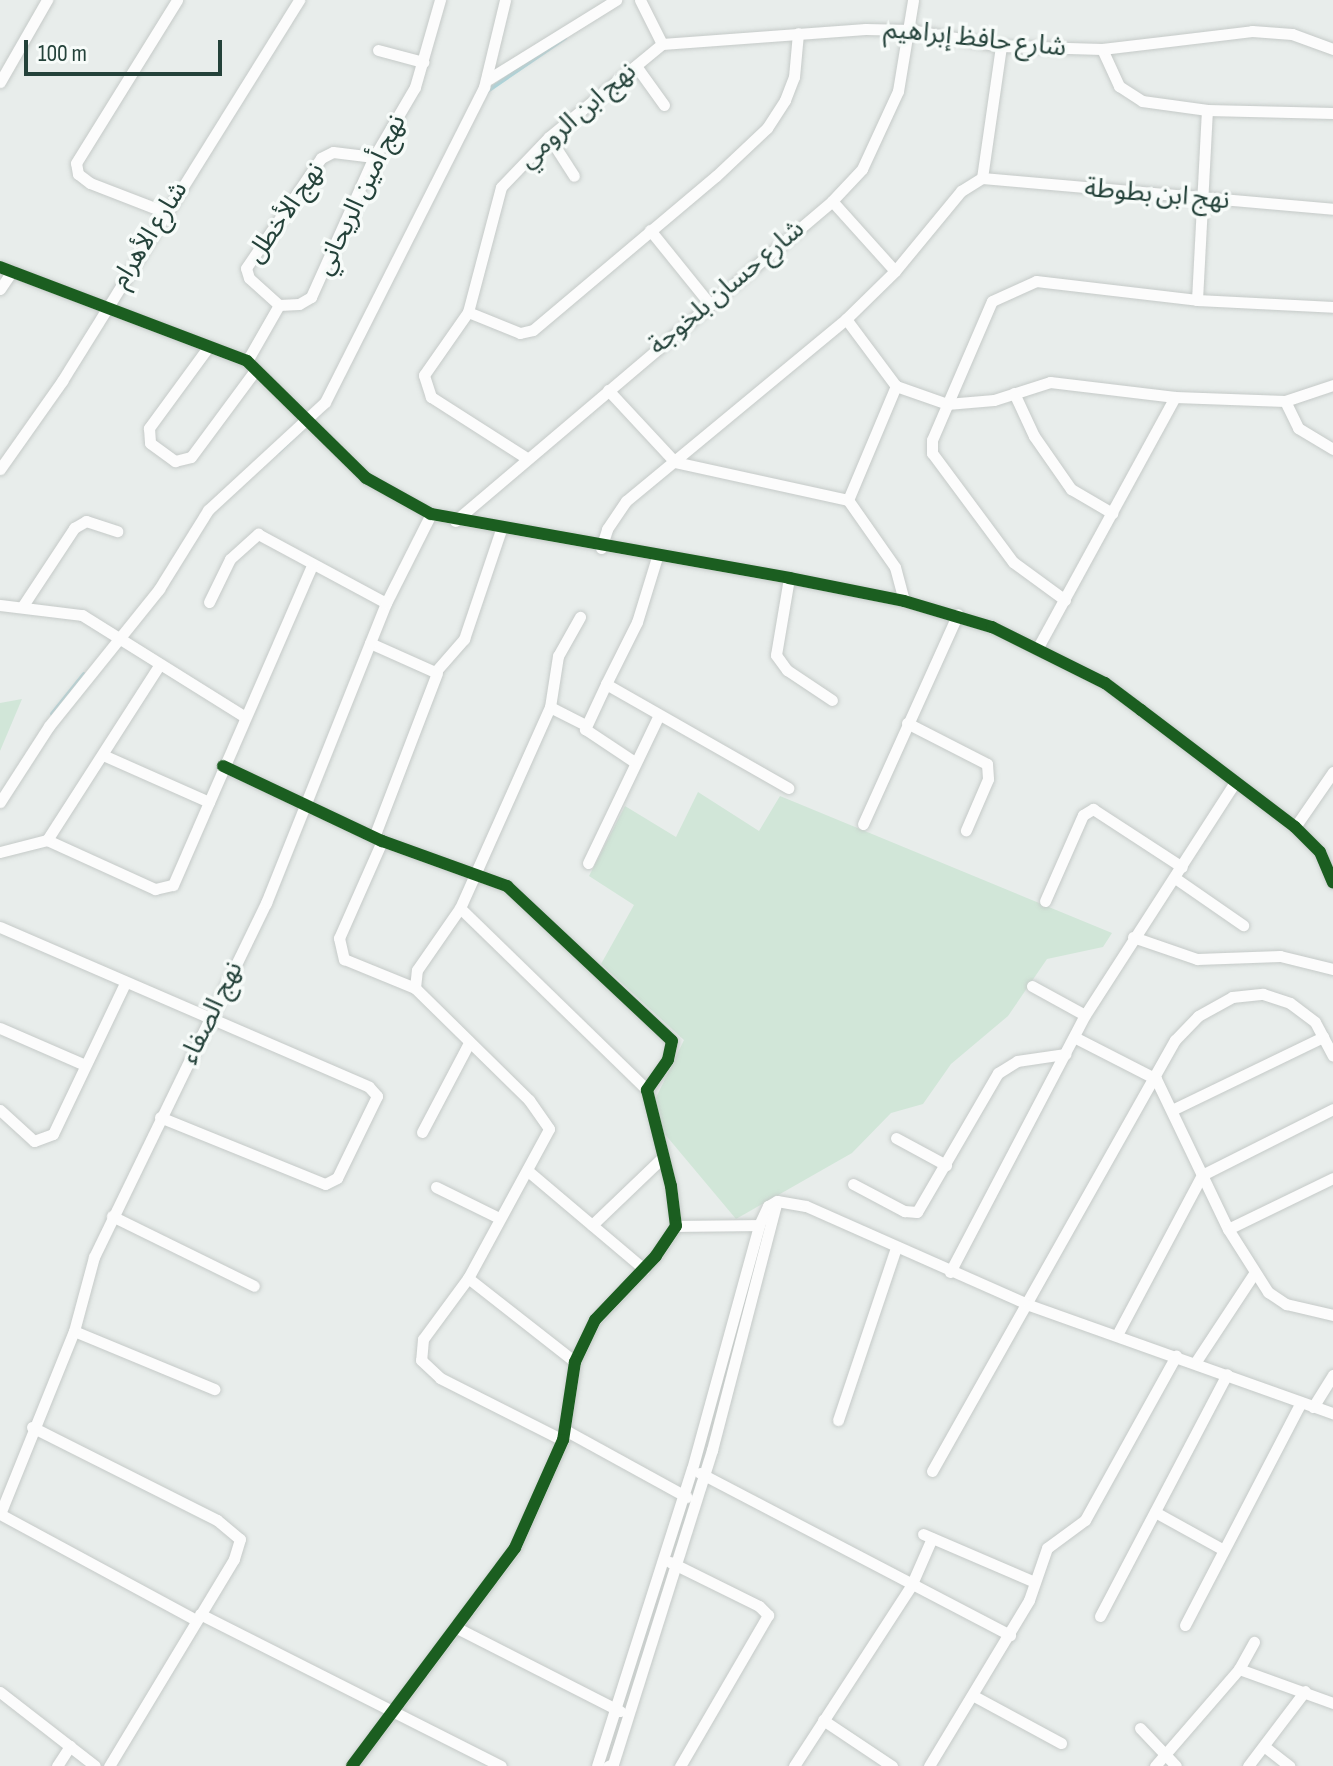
<!DOCTYPE html>
<meta charset="utf-8">
<style>
body{margin:0}
#map{position:relative;width:1333px;height:1766px;overflow:hidden;background:#e8edeb;font-family:"Sofia Sans Condensed","Noto Sans Arabic",sans-serif}
div>[style]{position:absolute}
[style*='--x']{left:calc(var(--x)*1px);top:calc(var(--y)*1px);width:calc(var(--w)*1px);rotate:calc(var(--a)*1deg)}
.green>*{inset:0;background:#d1e6d8}
.stream>*{height:4px;margin:-2px;padding:0 2px;transform-origin:2px;border-radius:2px;background:#a9d4db}
.roads{filter:drop-shadow(0 0 2px #c5cac8) drop-shadow(0 0 2px #c5cac8)}
.street>*{height:11px;margin:-5.5px;padding:0 5.5px;transform-origin:5.5px;border-radius:5.5px;background:#fcfcfc}
.cycleway>*{height:12px;margin:-6px;padding:0 6px;transform-origin:6px;border-radius:6px;background:#1b5e20}
span{translate:-50% -50%;white-space:nowrap;text-align:center;line-height:1.15;-webkit-text-stroke:7px #f7fbf9;paint-order:stroke}
.street-label{font-size:26px;color:#24423a}
.scale{position:absolute;left:24px;top:40px;width:198px;height:36px;box-sizing:border-box;border:4px solid #24423a;border-top:0;padding-left:10px;font-size:24px;line-height:28px;white-space:nowrap;color:#24423a;-webkit-text-stroke:6px #f7fbf9;paint-order:stroke}
</style>
<div id="map">
<div class="green">
<div style="clip-path:polygon(22px 699px,0 751px,0 703px)"></div>
<div style="clip-path:polygon(698px 792px,759px 831px,780px 796px,1112px 933px,1103px 947px,1047px 959px,1008px 1016px,951px 1064px,923px 1104px,891px 1113px,852px 1153px,736px 1219px,648px 1114px,684px 1040px,601px 964px,634px 905px,589px 876px,625px 806px,676px 837px)"></div>
</div>
<div class="stream">
<div style="--x:486;--y:92;--w:96;--a:-34.4"></div>
<div style="--x:278;--y:452;--w:62;--a:-43.7"></div>
<div style="--x:52;--y:714;--w:51;--a:-51.3"></div>
</div>
<div class="roads">
<div class="street">
<div style="--x:640;--y:0;--w:49;--a:63.4"></div>
<div style="--x:1102;--y:49;--w:41;--a:65.3"></div>
<div style="--x:1119;--y:86;--w:27;--a:33"></div>
<div style="--x:1142;--y:101;--w:66;--a:7.9"></div>
<div style="--x:1207;--y:110;--w:126;--a:1.4"></div>
<div style="--x:378;--y:50;--w:47;--a:14.9"></div>
<div style="--x:636;--y:66;--w:48;--a:54.3"></div>
<div style="--x:487;--y:80;--w:152;--a:-31.8"></div>
<div style="--x:0;--y:82;--w:95;--a:-60.2"></div>
<div style="--x:549;--y:137;--w:46;--a:57.3"></div>
<div style="--x:982;--y:178;--w:352;--a:5"></div>
<div style="--x:832;--y:201;--w:94;--a:48"></div>
<div style="--x:165;--y:212;--w:80;--a:-158.9"></div>
<div style="--x:90;--y:183;--w:15;--a:-143"></div>
<div style="--x:78;--y:174;--w:11;--a:-100"></div>
<div style="--x:76;--y:163;--w:192;--a:-58.2"></div>
<div style="--x:650;--y:230;--w:92;--a:51.1"></div>
<div style="--x:0;--y:267;--w:264;--a:20.8"></div>
<div style="--x:247;--y:361;--w:167;--a:44.5"></div>
<div style="--x:366;--y:478;--w:74;--a:29"></div>
<div style="--x:431;--y:514;--w:364;--a:10.1"></div>
<div style="--x:789;--y:578;--w:117;--a:11.3"></div>
<div style="--x:904;--y:601;--w:92;--a:16.5"></div>
<div style="--x:992;--y:627;--w:126;--a:26.4"></div>
<div style="--x:1105;--y:683;--w:45;--a:36.9"></div>
<div style="--x:1141;--y:710;--w:193;--a:37.2"></div>
<div style="--x:1295;--y:827;--w:35;--a:45"></div>
<div style="--x:1320;--y:852;--w:33;--a:67"></div>
<div style="--x:0;--y:289;--w:22;--a:-56"></div>
<div style="--x:1197;--y:300;--w:190;--a:-87"></div>
<div style="--x:279;--y:305;--w:40;--a:-138"></div>
<div style="--x:249;--y:278;--w:10;--a:-107"></div>
<div style="--x:246;--y:268;--w:133;--a:-55.7"></div>
<div style="--x:321;--y:158;--w:13;--a:-27"></div>
<div style="--x:333;--y:152;--w:41;--a:7"></div>
<div style="--x:468;--y:312;--w:56;--a:22"></div>
<div style="--x:520;--y:333;--w:13;--a:-13"></div>
<div style="--x:533;--y:330;--w:239;--a:-40.1"></div>
<div style="--x:716;--y:176;--w:70;--a:-43.3"></div>
<div style="--x:767;--y:128;--w:33;--a:-57"></div>
<div style="--x:785;--y:100;--w:25;--a:-69"></div>
<div style="--x:794;--y:77;--w:44;--a:-84.8"></div>
<div style="--x:846;--y:319;--w:84;--a:53.3"></div>
<div style="--x:896;--y:386;--w:54;--a:19.4"></div>
<div style="--x:947;--y:404;--w:47;--a:-4.9"></div>
<div style="--x:994;--y:400;--w:59;--a:-17.8"></div>
<div style="--x:1050;--y:382;--w:126;--a:6.8"></div>
<div style="--x:1175;--y:397;--w:110;--a:2.1"></div>
<div style="--x:1285;--y:401;--w:51;--a:-18.4"></div>
<div style="--x:209;--y:346;--w:102;--a:126.2"></div>
<div style="--x:149;--y:428;--w:15;--a:86"></div>
<div style="--x:150;--y:443;--w:31;--a:36"></div>
<div style="--x:175;--y:461;--w:16;--a:-14"></div>
<div style="--x:191;--y:457;--w:109;--a:-53.5"></div>
<div style="--x:247;--y:361;--w:64;--a:-60.3"></div>
<div style="--x:279;--y:305;--w:20;--a:-3"></div>
<div style="--x:299;--y:304;--w:14;--a:-30"></div>
<div style="--x:311;--y:297;--w:154;--a:-65.8"></div>
<div style="--x:374;--y:157;--w:81;--a:-59.6"></div>
<div style="--x:415;--y:87;--w:91;--a:-74"></div>
<div style="--x:608;--y:390;--w:98;--a:47.1"></div>
<div style="--x:675;--y:462;--w:177;--a:12.4"></div>
<div style="--x:848;--y:500;--w:82;--a:55"></div>
<div style="--x:895;--y:567;--w:35;--a:75"></div>
<div style="--x:1014;--y:393;--w:47;--a:65.1"></div>
<div style="--x:1034;--y:436;--w:65;--a:55.1"></div>
<div style="--x:1071;--y:489;--w:48;--a:30.3"></div>
<div style="--x:1285;--y:401;--w:30;--a:64"></div>
<div style="--x:1298;--y:428;--w:41;--a:31"></div>
<div style="--x:525;--y:457;--w:112;--a:-147.4"></div>
<div style="--x:431;--y:397;--w:23;--a:-108"></div>
<div style="--x:424;--y:375;--w:77;--a:-55.1"></div>
<div style="--x:468;--y:312;--w:129;--a:-75.2"></div>
<div style="--x:501;--y:187;--w:69;--a:-46.2"></div>
<div style="--x:549;--y:137;--w:146;--a:-39.5"></div>
<div style="--x:662;--y:44;--w:204;--a:-4.2"></div>
<div style="--x:865;--y:29;--w:45;--a:1.3"></div>
<div style="--x:910;--y:30;--w:92;--a:10"></div>
<div style="--x:1001;--y:46;--w:101;--a:1.7"></div>
<div style="--x:1102;--y:49;--w:151;--a:-6.8"></div>
<div style="--x:1252;--y:31;--w:40;--a:4.3"></div>
<div style="--x:1292;--y:34;--w:44;--a:20.1"></div>
<div style="--x:0;--y:469;--w:108;--a:-54.8"></div>
<div style="--x:62;--y:381;--w:449;--a:-58.1"></div>
<div style="--x:848;--y:500;--w:124;--a:-67.2"></div>
<div style="--x:455;--y:521;--w:494;--a:-40.3"></div>
<div style="--x:832;--y:201;--w:44;--a:-46.8"></div>
<div style="--x:862;--y:169;--w:86;--a:-65.2"></div>
<div style="--x:898;--y:91;--w:92;--a:-80.6"></div>
<div style="--x:601;--y:548;--w:20;--a:-72"></div>
<div style="--x:607;--y:529;--w:34;--a:-56"></div>
<div style="--x:626;--y:501;--w:286;--a:-39.6"></div>
<div style="--x:846;--y:319;--w:69;--a:-44.4"></div>
<div style="--x:895;--y:271;--w:104;--a:-50.5"></div>
<div style="--x:961;--y:191;--w:25;--a:-32"></div>
<div style="--x:982;--y:178;--w:133;--a:-81.8"></div>
<div style="--x:657;--y:557;--w:68;--a:107.1"></div>
<div style="--x:637;--y:622;--w:69;--a:116.6"></div>
<div style="--x:606;--y:684;--w:210;--a:29.7"></div>
<div style="--x:789;--y:578;--w:78;--a:99.6"></div>
<div style="--x:776;--y:655;--w:19;--a:54"></div>
<div style="--x:787;--y:670;--w:54;--a:33.7"></div>
<div style="--x:1065;--y:600;--w:64;--a:-143.8"></div>
<div style="--x:1013;--y:562;--w:136;--a:-126.6"></div>
<div style="--x:932;--y:453;--w:13;--a:-90"></div>
<div style="--x:932;--y:440;--w:151;--a:-66.7"></div>
<div style="--x:992;--y:301;--w:48;--a:-24.4"></div>
<div style="--x:1036;--y:281;--w:162;--a:6.7"></div>
<div style="--x:1197;--y:300;--w:136;--a:2.9"></div>
<div style="--x:209;--y:602;--w:48;--a:-64"></div>
<div style="--x:230;--y:559;--w:38;--a:-42"></div>
<div style="--x:258;--y:534;--w:145;--a:28.3"></div>
<div style="--x:0;--y:605;--w:83;--a:7"></div>
<div style="--x:82;--y:615;--w:192;--a:32"></div>
<div style="--x:22;--y:607;--w:95;--a:-56.6"></div>
<div style="--x:74;--y:528;--w:14;--a:-30"></div>
<div style="--x:86;--y:521;--w:33;--a:18"></div>
<div style="--x:370;--y:643;--w:73;--a:24.1"></div>
<div style="--x:437;--y:673;--w:176;--a:111"></div>
<div style="--x:1037;--y:649;--w:287;--a:-61.3"></div>
<div style="--x:436;--y:671;--w:43;--a:-48.8"></div>
<div style="--x:464;--y:639;--w:115;--a:-71.3"></div>
<div style="--x:606;--y:684;--w:50;--a:115"></div>
<div style="--x:585;--y:729;--w:58;--a:33.7"></div>
<div style="--x:550;--y:707;--w:52;--a:-81.1"></div>
<div style="--x:558;--y:656;--w:45;--a:-60.6"></div>
<div style="--x:907;--y:723;--w:90;--a:27.1"></div>
<div style="--x:987;--y:764;--w:15;--a:86"></div>
<div style="--x:988;--y:779;--w:56;--a:113.3"></div>
<div style="--x:103;--y:755;--w:116;--a:23.9"></div>
<div style="--x:223;--y:766;--w:176;--a:25.3"></div>
<div style="--x:382;--y:841;--w:133;--a:19.8"></div>
<div style="--x:507;--y:886;--w:226;--a:43.2"></div>
<div style="--x:672;--y:1041;--w:19;--a:102"></div>
<div style="--x:668;--y:1060;--w:37;--a:125"></div>
<div style="--x:647;--y:1090;--w:99;--a:76"></div>
<div style="--x:671;--y:1186;--w:40;--a:82.9"></div>
<div style="--x:676;--y:1226;--w:36;--a:124"></div>
<div style="--x:656;--y:1256;--w:88;--a:133.6"></div>
<div style="--x:595;--y:1320;--w:47;--a:115.5"></div>
<div style="--x:575;--y:1362;--w:79;--a:98.7"></div>
<div style="--x:563;--y:1440;--w:118;--a:114"></div>
<div style="--x:515;--y:1548;--w:272;--a:126.8"></div>
<div style="--x:0;--y:802;--w:90;--a:-57.2"></div>
<div style="--x:49;--y:726;--w:176;--a:-51.2"></div>
<div style="--x:159;--y:589;--w:93;--a:-58.2"></div>
<div style="--x:208;--y:510;--w:159;--a:-42.7"></div>
<div style="--x:325;--y:402;--w:353;--a:-63.2"></div>
<div style="--x:484;--y:87;--w:89;--a:-76.4"></div>
<div style="--x:863;--y:824;--w:230;--a:-65.7"></div>
<div style="--x:1295;--y:827;--w:67;--a:-55.4"></div>
<div style="--x:47;--y:840;--w:119;--a:24.4"></div>
<div style="--x:155;--y:889;--w:18;--a:-13"></div>
<div style="--x:173;--y:885;--w:348;--a:-66.5"></div>
<div style="--x:47;--y:840;--w:206;--a:-57.3"></div>
<div style="--x:382;--y:841;--w:106;--a:113.9"></div>
<div style="--x:339;--y:938;--w:22;--a:77"></div>
<div style="--x:344;--y:959;--w:77;--a:22.2"></div>
<div style="--x:415;--y:988;--w:160;--a:44.5"></div>
<div style="--x:529;--y:1100;--w:35;--a:55"></div>
<div style="--x:549;--y:1129;--w:170;--a:118.5"></div>
<div style="--x:468;--y:1278;--w:76;--a:126.4"></div>
<div style="--x:423;--y:1339;--w:21;--a:95"></div>
<div style="--x:421;--y:1360;--w:26;--a:43"></div>
<div style="--x:440;--y:1378;--w:138;--a:26.8"></div>
<div style="--x:0;--y:852;--w:49;--a:-14.3"></div>
<div style="--x:588;--y:863;--w:164;--a:-64.4"></div>
<div style="--x:1175;--y:878;--w:83;--a:34.7"></div>
<div style="--x:1045;--y:901;--w:94;--a:-66.2"></div>
<div style="--x:1083;--y:815;--w:12;--a:-31"></div>
<div style="--x:1093;--y:809;--w:106;--a:33.1"></div>
<div style="--x:460;--y:908;--w:261;--a:44.2"></div>
<div style="--x:0;--y:927;--w:402;--a:23.4"></div>
<div style="--x:369;--y:1087;--w:12;--a:48"></div>
<div style="--x:377;--y:1096;--w:91;--a:116"></div>
<div style="--x:337;--y:1178;--w:13;--a:153"></div>
<div style="--x:325;--y:1184;--w:178;--a:-157.9"></div>
<div style="--x:1133;--y:937;--w:68;--a:19"></div>
<div style="--x:1197;--y:959;--w:83;--a:-2.1"></div>
<div style="--x:1280;--y:956;--w:55;--a:13.8"></div>
<div style="--x:1032;--y:986;--w:60;--a:28.7"></div>
<div style="--x:415;--y:988;--w:18;--a:-84"></div>
<div style="--x:417;--y:970;--w:75;--a:-55.3"></div>
<div style="--x:460;--y:908;--w:220;--a:-65.9"></div>
<div style="--x:550;--y:707;--w:39;--a:27"></div>
<div style="--x:0;--y:1028;--w:93;--a:23.5"></div>
<div style="--x:1076;--y:1038;--w:90;--a:27.1"></div>
<div style="--x:1156;--y:1079;--w:166;--a:64.4"></div>
<div style="--x:1228;--y:1229;--w:75;--a:57.6"></div>
<div style="--x:1268;--y:1292;--w:22;--a:34"></div>
<div style="--x:1286;--y:1304;--w:48;--a:13.2"></div>
<div style="--x:0;--y:1110;--w:46;--a:42.4"></div>
<div style="--x:34;--y:1141;--w:20;--a:-20"></div>
<div style="--x:53;--y:1134;--w:167;--a:-64.5"></div>
<div style="--x:1172;--y:1110;--w:168;--a:-25.8"></div>
<div style="--x:422;--y:1132;--w:101;--a:-62.2"></div>
<div style="--x:896;--y:1138;--w:57;--a:28.4"></div>
<div style="--x:528;--y:1171;--w:152;--a:40.2"></div>
<div style="--x:853;--y:1184;--w:58;--a:27.9"></div>
<div style="--x:904;--y:1211;--w:13;--a:4"></div>
<div style="--x:917;--y:1212;--w:161;--a:-59.8"></div>
<div style="--x:998;--y:1073;--w:22;--a:-32"></div>
<div style="--x:1017;--y:1061;--w:49;--a:-8.3"></div>
<div style="--x:436;--y:1187;--w:70;--a:26.2"></div>
<div style="--x:112;--y:1216;--w:158;--a:26.2"></div>
<div style="--x:592;--y:1225;--w:98;--a:-43.8"></div>
<div style="--x:676;--y:1226;--w:83;--a:-0.7"></div>
<div style="--x:1228;--y:1229;--w:117;--a:-25.9"></div>
<div style="--x:950;--y:1272;--w:290;--a:-62.3"></div>
<div style="--x:1085;--y:1015;--w:275;--a:-57.2"></div>
<div style="--x:468;--y:1278;--w:136;--a:38.1"></div>
<div style="--x:74;--y:1331;--w:152;--a:22.5"></div>
<div style="--x:1118;--y:1333;--w:179;--a:-62"></div>
<div style="--x:1202;--y:1175;--w:147;--a:-26.7"></div>
<div style="--x:1195;--y:1363;--w:105;--a:-56.6"></div>
<div style="--x:1313;--y:1407;--w:38;--a:-58"></div>
<div style="--x:838;--y:1420;--w:182;--a:-71.4"></div>
<div style="--x:32;--y:1427;--w:207;--a:26.7"></div>
<div style="--x:217;--y:1520;--w:30;--a:40"></div>
<div style="--x:240;--y:1539;--w:21;--a:107"></div>
<div style="--x:234;--y:1559;--w:242;--a:121.1"></div>
<div style="--x:565;--y:1430;--w:139;--a:28.8"></div>
<div style="--x:932;--y:1471;--w:495;--a:-60.6"></div>
<div style="--x:1175;--y:1040;--w:33;--a:-46"></div>
<div style="--x:1198;--y:1016;--w:39;--a:-29"></div>
<div style="--x:1232;--y:997;--w:31;--a:-6"></div>
<div style="--x:1263;--y:994;--w:28;--a:18"></div>
<div style="--x:1290;--y:1003;--w:31;--a:37"></div>
<div style="--x:1315;--y:1022;--w:38;--a:62"></div>
<div style="--x:700;--y:1473;--w:350;--a:27.6"></div>
<div style="--x:1155;--y:1512;--w:77;--a:28.9"></div>
<div style="--x:0;--y:1514;--w:197;--a:-68"></div>
<div style="--x:74;--y:1331;--w:77;--a:-74.9"></div>
<div style="--x:94;--y:1257;--w:394;--a:-64.1"></div>
<div style="--x:266;--y:903;--w:323;--a:-68.2"></div>
<div style="--x:386;--y:603;--w:100;--a:-63.2"></div>
<div style="--x:0;--y:1514;--w:223;--a:28.4"></div>
<div style="--x:923;--y:1534;--w:119;--a:23.3"></div>
<div style="--x:670;--y:1562;--w:99;--a:26.3"></div>
<div style="--x:759;--y:1606;--w:13;--a:45"></div>
<div style="--x:768;--y:1615;--w:175;--a:120.2"></div>
<div style="--x:200;--y:1614;--w:337;--a:26.8"></div>
<div style="--x:1100;--y:1616;--w:273;--a:-62.3"></div>
<div style="--x:1185;--y:1625;--w:251;--a:-62.5"></div>
<div style="--x:457;--y:1628;--w:183;--a:27"></div>
<div style="--x:1239;--y:1669;--w:100;--a:19.9"></div>
<div style="--x:0;--y:1692;--w:120;--a:37.9"></div>
<div style="--x:974;--y:1696;--w:99;--a:28.4"></div>
<div style="--x:823;--y:1720;--w:83;--a:33.7"></div>
<div style="--x:1140;--y:1728;--w:52;--a:46.5"></div>
<div style="--x:1265;--y:1747;--w:31;--a:38"></div>
<div style="--x:57;--y:1766;--w:24;--a:-57"></div>
<div style="--x:597;--y:1766;--w:312;--a:-72.3"></div>
<div style="--x:692;--y:1469;--w:253;--a:-74.6"></div>
<div style="--x:759;--y:1225;--w:21;--a:-65"></div>
<div style="--x:768;--y:1206;--w:10;--a:-29"></div>
<div style="--x:777;--y:1201;--w:29;--a:10"></div>
<div style="--x:806;--y:1206;--w:244;--a:23.9"></div>
<div style="--x:1029;--y:1305;--w:323;--a:19.6"></div>
<div style="--x:608;--y:1766;--w:5;--a:-22"></div>
<div style="--x:613;--y:1764;--w:329;--a:-72.5"></div>
<div style="--x:712;--y:1450;--w:257;--a:-75.4"></div>
<div style="--x:794;--y:1766;--w:215;--a:-57"></div>
<div style="--x:911;--y:1586;--w:52;--a:-66.4"></div>
<div style="--x:929;--y:1766;--w:194;--a:-58.9"></div>
<div style="--x:1029;--y:1600;--w:55;--a:-70.9"></div>
<div style="--x:1047;--y:1548;--w:47;--a:-36.4"></div>
<div style="--x:1085;--y:1520;--w:188;--a:-61"></div>
<div style="--x:1155;--y:1766;--w:128;--a:-49.1"></div>
<div style="--x:1239;--y:1669;--w:31;--a:-61"></div>
<div style="--x:1248;--y:1766;--w:94;--a:-52.8"></div>
</div>
</div>
<div class="cycleway">
<div style="--x:0;--y:267;--w:264;--a:20.8"></div>
<div style="--x:247;--y:361;--w:167;--a:44.5"></div>
<div style="--x:366;--y:478;--w:74;--a:29"></div>
<div style="--x:431;--y:514;--w:364;--a:10.1"></div>
<div style="--x:789;--y:578;--w:117;--a:11.3"></div>
<div style="--x:904;--y:601;--w:92;--a:16.5"></div>
<div style="--x:992;--y:627;--w:126;--a:26.4"></div>
<div style="--x:1105;--y:683;--w:45;--a:36.9"></div>
<div style="--x:1141;--y:710;--w:193;--a:37.2"></div>
<div style="--x:1295;--y:827;--w:35;--a:45"></div>
<div style="--x:1320;--y:852;--w:33;--a:67"></div>
<div style="--x:223;--y:766;--w:176;--a:25.3"></div>
<div style="--x:382;--y:841;--w:133;--a:19.8"></div>
<div style="--x:507;--y:886;--w:226;--a:43.2"></div>
<div style="--x:672;--y:1041;--w:19;--a:102"></div>
<div style="--x:668;--y:1060;--w:37;--a:125"></div>
<div style="--x:647;--y:1090;--w:99;--a:76"></div>
<div style="--x:671;--y:1186;--w:40;--a:82.9"></div>
<div style="--x:676;--y:1226;--w:36;--a:124"></div>
<div style="--x:656;--y:1256;--w:88;--a:133.6"></div>
<div style="--x:595;--y:1320;--w:47;--a:115.5"></div>
<div style="--x:575;--y:1362;--w:79;--a:98.7"></div>
<div style="--x:563;--y:1440;--w:118;--a:114"></div>
<div style="--x:515;--y:1548;--w:272;--a:126.8"></div>
</div>
<div class="street-label">
<span style="left:975px;top:39px;rotate:6deg">شارع حافظ إبراهيم</span>
<span style="left:578px;top:116px;rotate:-41deg">نهج ابن الرومي</span>
<span style="left:361px;top:195px;rotate:-64deg">نهج أمين الريحاني</span>
<span style="left:1157px;top:195px;rotate:5deg">نهج ابن بطوطة</span>
<span style="left:286px;top:213px;rotate:-55deg">نهج الأخطل</span>
<span style="left:150px;top:235px;rotate:-58deg">شارع الأهرام</span>
<span style="left:727px;top:288px;rotate:-40deg">شارع حسان بلخوجة</span>
<span style="left:212px;top:1013px;rotate:-64deg">نهج الصفاء</span>
</div>
<div class="scale">100 m</div>
</div>
